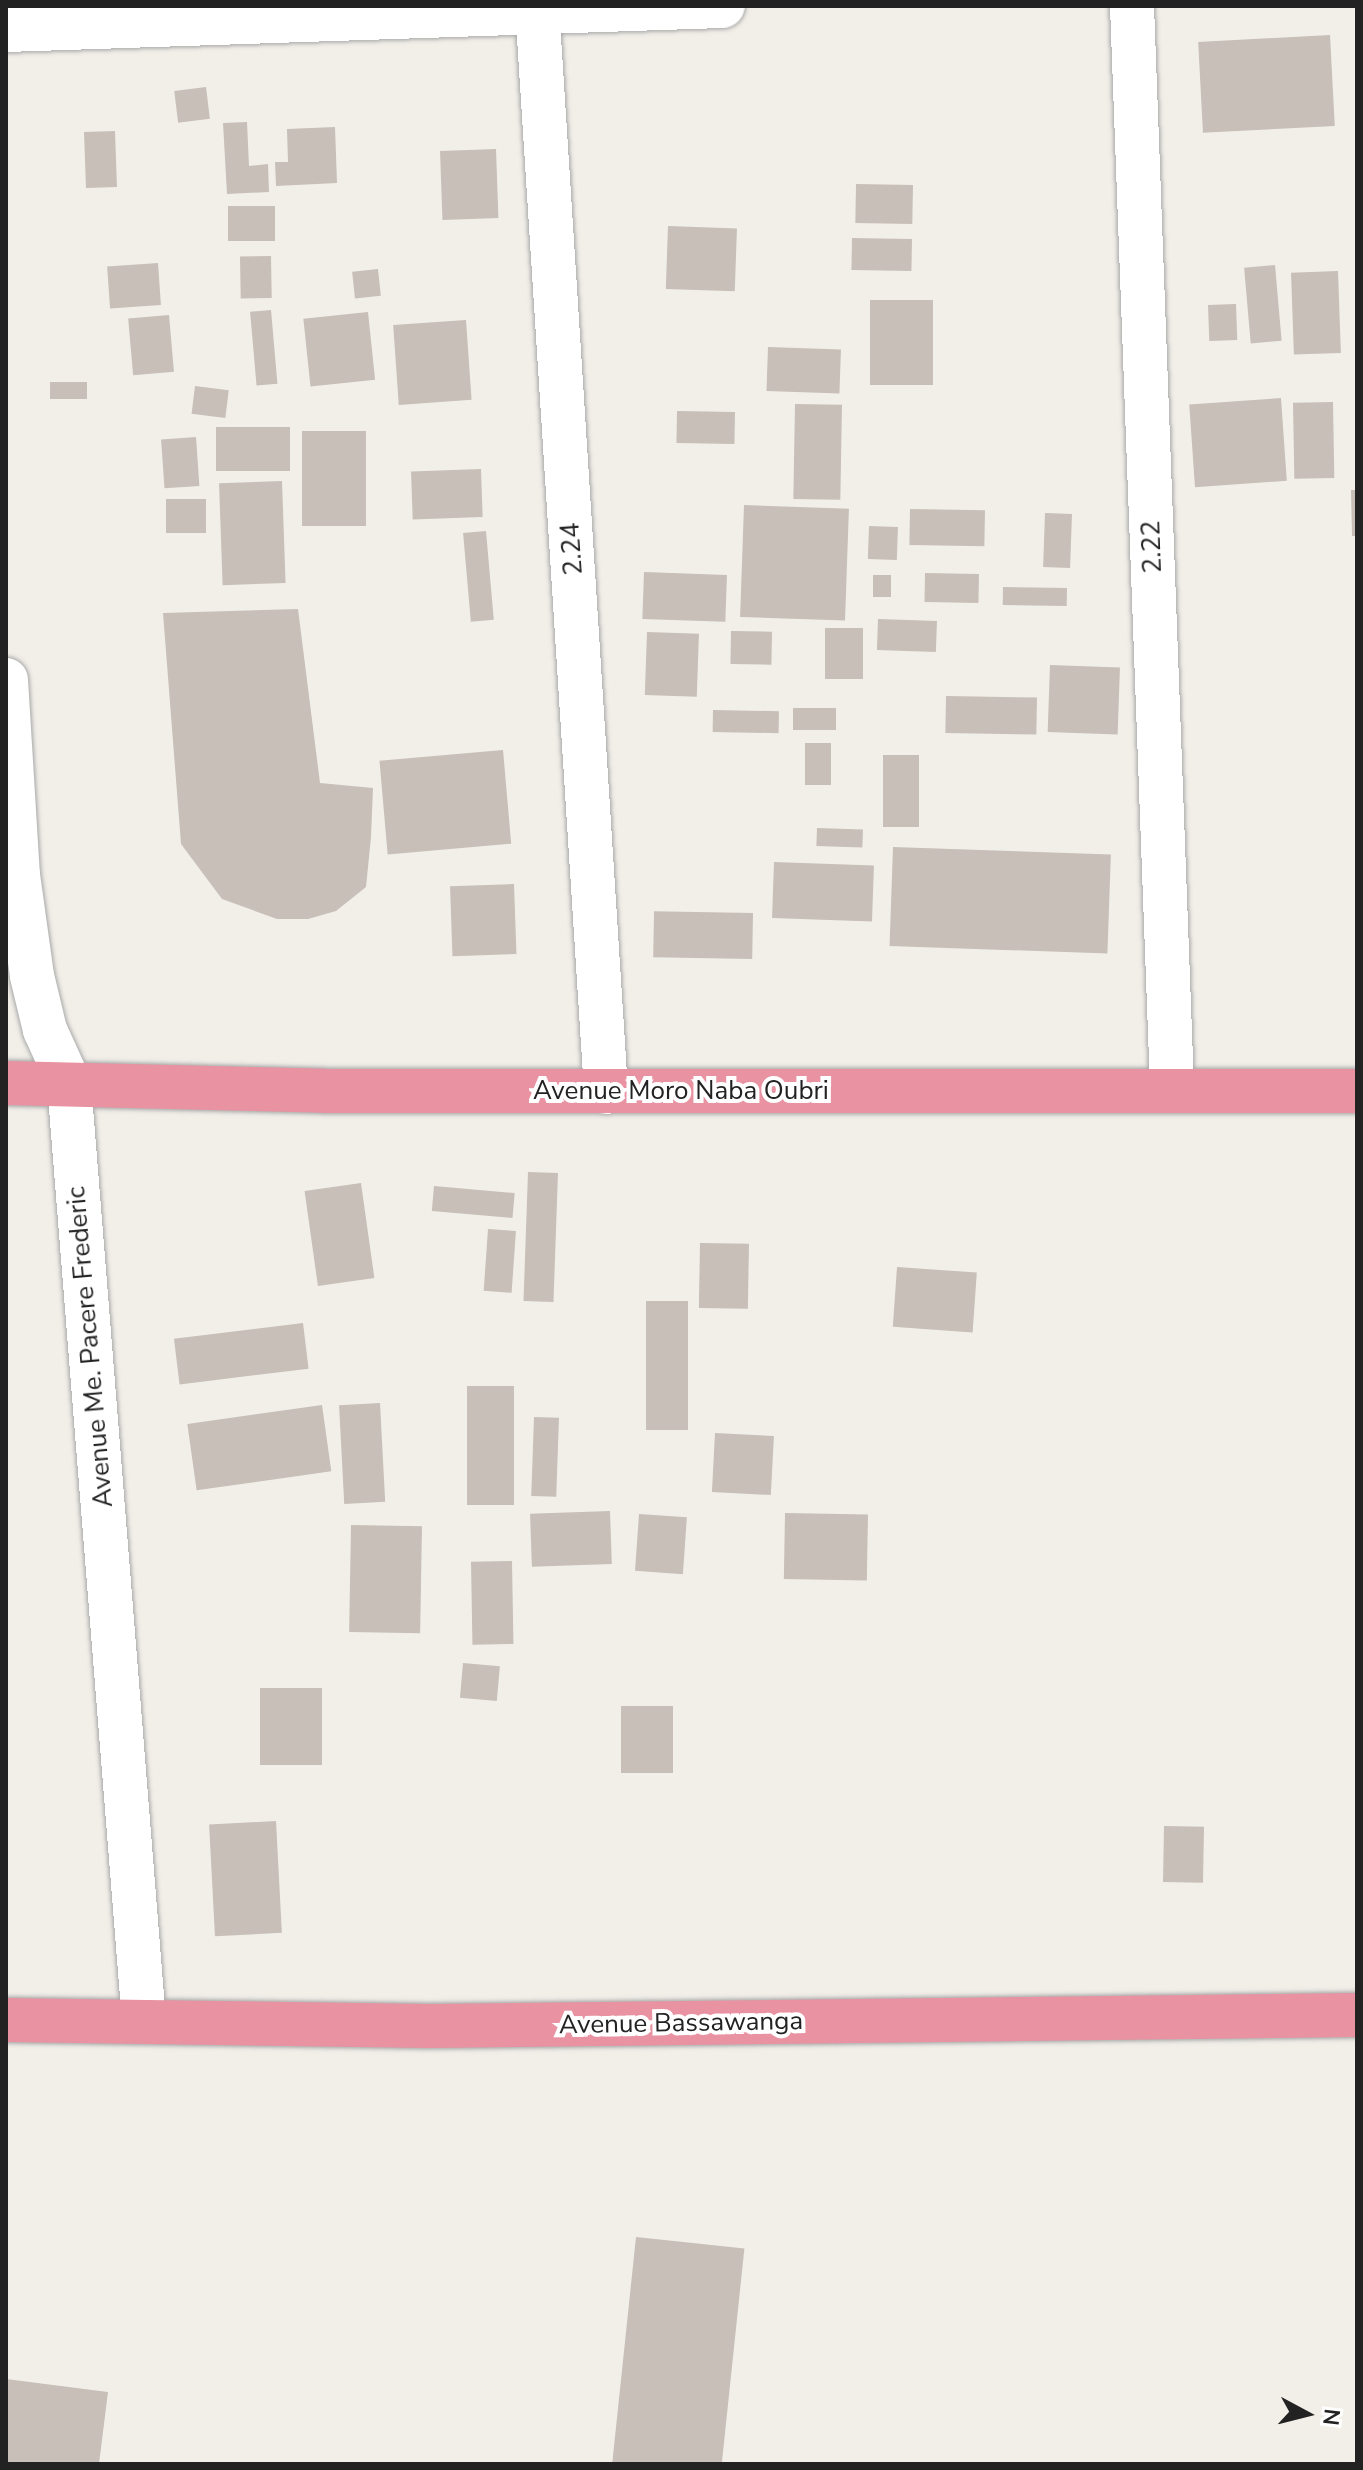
<!DOCTYPE html>
<style>
body{margin:0}
#map{position:relative;width:1363px;height:2470px;overflow:hidden;background:#f2efe9;font-family:"Nunito Sans",sans-serif}
div>[style]{position:absolute}
[style*='--x']{left:calc(var(--x)*1px);top:calc(var(--y)*1px);width:calc(var(--w)*1px);rotate:calc(var(--a)*1deg)}
.building>*{inset:0;background:#c7bfb8;transform-origin:0 0}
.roads{filter:drop-shadow(0 0 2px #a9a9a9) drop-shadow(0 0 2px #a9a9a9)}
.street>*{height:44px;margin:-22px;padding:0 22px;transform-origin:22px;border-radius:22px;background:#fff}
.highway>*{height:44px;margin:-22px;padding:0 22px;transform-origin:22px;border-radius:22px;background:#e892a2}
span{translate:-50% -50%;white-space:nowrap;text-align:center;line-height:1.15;-webkit-text-stroke:8px #fff;paint-order:stroke}
.street-label{font-size:26px;color:#222}
.frame{position:absolute;inset:0;border:8px solid #222;pointer-events:none}
.north{position:absolute;left:1267px;top:2374px;width:80px;height:80px;-webkit-text-stroke:6px #fff;paint-order:stroke;rotate:97deg;font-size:22px;font-weight:700;line-height:32px;text-align:center;color:#222}
.north::after{content:'';display:block;margin:auto;width:28px;height:36px;background:#222;clip-path:polygon(50% 0,100% 100%,50% 72%,0 100%)}
</style>
<div id="map">
<div class="building">
<div style="left:1330px;top:35px;width:91px;height:132px;rotate:87deg"></div>
<div style="left:206px;top:87px;width:32px;height:32px;rotate:83deg"></div>
<div style="clip-path:polygon(247px 122px,249px 166px,268px 164px,269px 192px,227px 194px,223px 123px)"></div>
<div style="clip-path:polygon(335px 127px,337px 183px,276px 186px,275px 162px,288px 162px,287px 129px)"></div>
<div style="left:115px;top:131px;width:56px;height:31px;rotate:88deg"></div>
<div style="left:496px;top:149px;width:69px;height:56px;rotate:88deg"></div>
<div style="left:856px;top:184px;width:57px;height:39px;rotate:1deg"></div>
<div style="left:228px;top:206px;width:47px;height:35px"></div>
<div style="left:668px;top:226px;width:69px;height:63px;rotate:2deg"></div>
<div style="left:852px;top:238px;width:60px;height:32px;rotate:1deg"></div>
<div style="left:271px;top:256px;width:42px;height:31px;rotate:89deg"></div>
<div style="left:158px;top:263px;width:42px;height:51px;rotate:86deg"></div>
<div style="left:1275px;top:265px;width:76px;height:31px;rotate:85deg"></div>
<div style="left:378px;top:269px;width:27px;height:26px;rotate:84deg"></div>
<div style="left:1338px;top:271px;width:82px;height:47px;rotate:88deg"></div>
<div style="left:870px;top:300px;width:63px;height:85px"></div>
<div style="left:1236px;top:304px;width:36px;height:28px;rotate:88deg"></div>
<div style="left:271px;top:310px;width:74px;height:21px;rotate:85deg"></div>
<div style="left:368px;top:312px;width:68px;height:65px;rotate:84deg"></div>
<div style="left:169px;top:315px;width:57px;height:41px;rotate:85deg"></div>
<div style="left:466px;top:320px;width:80px;height:73px;rotate:86deg"></div>
<div style="left:768px;top:347px;width:73px;height:44px;rotate:2deg"></div>
<div style="left:50px;top:382px;width:37px;height:17px"></div>
<div style="left:195px;top:386px;width:34px;height:28px;rotate:7deg"></div>
<div style="left:1281px;top:398px;width:83px;height:92px;rotate:86deg"></div>
<div style="left:1333px;top:402px;width:76px;height:40px;rotate:89deg"></div>
<div style="left:795px;top:404px;width:47px;height:95px;rotate:1deg"></div>
<div style="left:677px;top:411px;width:58px;height:32px;rotate:1deg"></div>
<div style="left:290px;top:427px;width:44px;height:74px;rotate:90deg"></div>
<div style="left:302px;top:431px;width:64px;height:95px"></div>
<div style="left:196px;top:437px;width:49px;height:35px;rotate:86deg"></div>
<div style="left:481px;top:469px;width:48px;height:70px;rotate:88deg"></div>
<div style="left:282px;top:481px;width:102px;height:63px;rotate:88deg"></div>
<div style="clip-path:polygon(1351px 490px,1357px 490px,1357px 536px,1352px 536px)"></div>
<div style="left:206px;top:499px;width:34px;height:40px;rotate:90deg"></div>
<div style="left:744px;top:505px;width:105px;height:112px;rotate:2deg"></div>
<div style="left:910px;top:509px;width:75px;height:36px;rotate:1deg"></div>
<div style="left:1045px;top:513px;width:27px;height:54px;rotate:2deg"></div>
<div style="left:869px;top:526px;width:29px;height:33px;rotate:2deg"></div>
<div style="left:486px;top:531px;width:89px;height:23px;rotate:85deg"></div>
<div style="left:644px;top:572px;width:83px;height:47px;rotate:2deg"></div>
<div style="left:925px;top:573px;width:54px;height:29px;rotate:1deg"></div>
<div style="left:873px;top:575px;width:18px;height:22px"></div>
<div style="left:1003px;top:587px;width:64px;height:18px;rotate:1deg"></div>
<div style="clip-path:polygon(298px 609px,320px 783px,373px 788px,371px 837px,366px 887px,336px 911px,308px 919px,277px 919px,222px 899px,181px 844px,163px 613px)"></div>
<div style="left:878px;top:619px;width:59px;height:31px;rotate:2deg"></div>
<div style="left:825px;top:628px;width:38px;height:51px"></div>
<div style="left:731px;top:631px;width:41px;height:33px;rotate:1deg"></div>
<div style="left:647px;top:632px;width:52px;height:63px;rotate:2deg"></div>
<div style="left:1050px;top:665px;width:70px;height:67px;rotate:2deg"></div>
<div style="left:946px;top:696px;width:91px;height:37px;rotate:1deg"></div>
<div style="left:793px;top:708px;width:43px;height:22px"></div>
<div style="left:713px;top:710px;width:66px;height:22px;rotate:1deg"></div>
<div style="left:805px;top:743px;width:26px;height:42px"></div>
<div style="left:503px;top:750px;width:94px;height:124px;rotate:85deg"></div>
<div style="left:883px;top:755px;width:36px;height:72px"></div>
<div style="left:817px;top:828px;width:46px;height:18px;rotate:2deg"></div>
<div style="left:893px;top:847px;width:218px;height:99px;rotate:2deg"></div>
<div style="left:774px;top:862px;width:100px;height:56px;rotate:2deg"></div>
<div style="left:514px;top:884px;width:70px;height:64px;rotate:88deg"></div>
<div style="left:753px;top:913px;width:46px;height:99px;rotate:91deg"></div>
<div style="left:528px;top:1172px;width:30px;height:129px;rotate:2deg"></div>
<div style="left:361px;top:1183px;width:96px;height:57px;rotate:82deg"></div>
<div style="left:434px;top:1186px;width:81px;height:25px;rotate:5deg"></div>
<div style="left:488px;top:1229px;width:28px;height:62px;rotate:4deg"></div>
<div style="left:700px;top:1243px;width:49px;height:65px;rotate:1deg"></div>
<div style="left:897px;top:1267px;width:80px;height:60px;rotate:4deg"></div>
<div style="left:688px;top:1301px;width:129px;height:42px;rotate:90deg"></div>
<div style="left:303px;top:1323px;width:46px;height:130px;rotate:83deg"></div>
<div style="left:514px;top:1386px;width:119px;height:47px;rotate:90deg"></div>
<div style="left:380px;top:1403px;width:99px;height:41px;rotate:87deg"></div>
<div style="left:322px;top:1405px;width:67px;height:136px;rotate:82deg"></div>
<div style="left:534px;top:1417px;width:25px;height:79px;rotate:2deg"></div>
<div style="left:715px;top:1433px;width:59px;height:59px;rotate:3deg"></div>
<div style="left:610px;top:1511px;width:53px;height:80px;rotate:88deg"></div>
<div style="left:785px;top:1513px;width:83px;height:66px;rotate:1deg"></div>
<div style="left:639px;top:1514px;width:48px;height:57px;rotate:4deg"></div>
<div style="left:351px;top:1525px;width:71px;height:107px;rotate:1deg"></div>
<div style="left:512px;top:1561px;width:83px;height:41px;rotate:89deg"></div>
<div style="left:463px;top:1663px;width:37px;height:35px;rotate:5deg"></div>
<div style="left:260px;top:1688px;width:62px;height:77px"></div>
<div style="left:673px;top:1706px;width:67px;height:52px;rotate:90deg"></div>
<div style="left:276px;top:1821px;width:112px;height:67px;rotate:87deg"></div>
<div style="left:1164px;top:1826px;width:40px;height:56px;rotate:1deg"></div>
<div style="left:636px;top:2237px;width:109px;height:228px;rotate:6deg"></div>
<div style="clip-path:polygon(6px 2379px,108px 2392px,99px 2464px,6px 2464px)"></div>
</div>
<div class="roads">
<div class="street">
<div style="--x:537;--y:6;--w:1088;--a:86.36"></div>
<div style="--x:1132;--y:6;--w:1083;--a:87.88"></div>
<div style="--x:6;--y:30;--w:717;--a:-1.92"></div>
<div style="--x:6;--y:680;--w:195;--a:86.5"></div>
<div style="--x:18;--y:875;--w:102;--a:82.1"></div>
<div style="--x:32;--y:976;--w:56;--a:76.5"></div>
<div style="--x:45;--y:1030;--w:58;--a:65.6"></div>
<div style="--x:69;--y:1083;--w:941;--a:85.43"></div>
</div>
<div class="highway">
<div style="--x:6;--y:1083;--w:319;--a:1.4"></div>
<div style="--x:325;--y:1091;--w:1032;--a:0"></div>
<div style="--x:6;--y:2020;--w:424;--a:0.8"></div>
<div style="--x:430;--y:2026;--w:927;--a:-0.68"></div>
</div>
</div>
<div class="street-label">
<span style="left:1152px;top:547px;rotate:-92deg">2.22</span>
<span style="left:572px;top:549px;rotate:-94deg">2.24</span>
<span style="left:681px;top:1091px">Avenue Moro Naba Oubri</span>
<span style="left:90px;top:1347px;rotate:-95deg">Avenue Me. Pacere Frederic</span>
<span style="left:681px;top:2023px;rotate:-1deg">Avenue Bassawanga</span>
</div>
<div class="frame"></div>
<div class="north">N</div>
</div>
